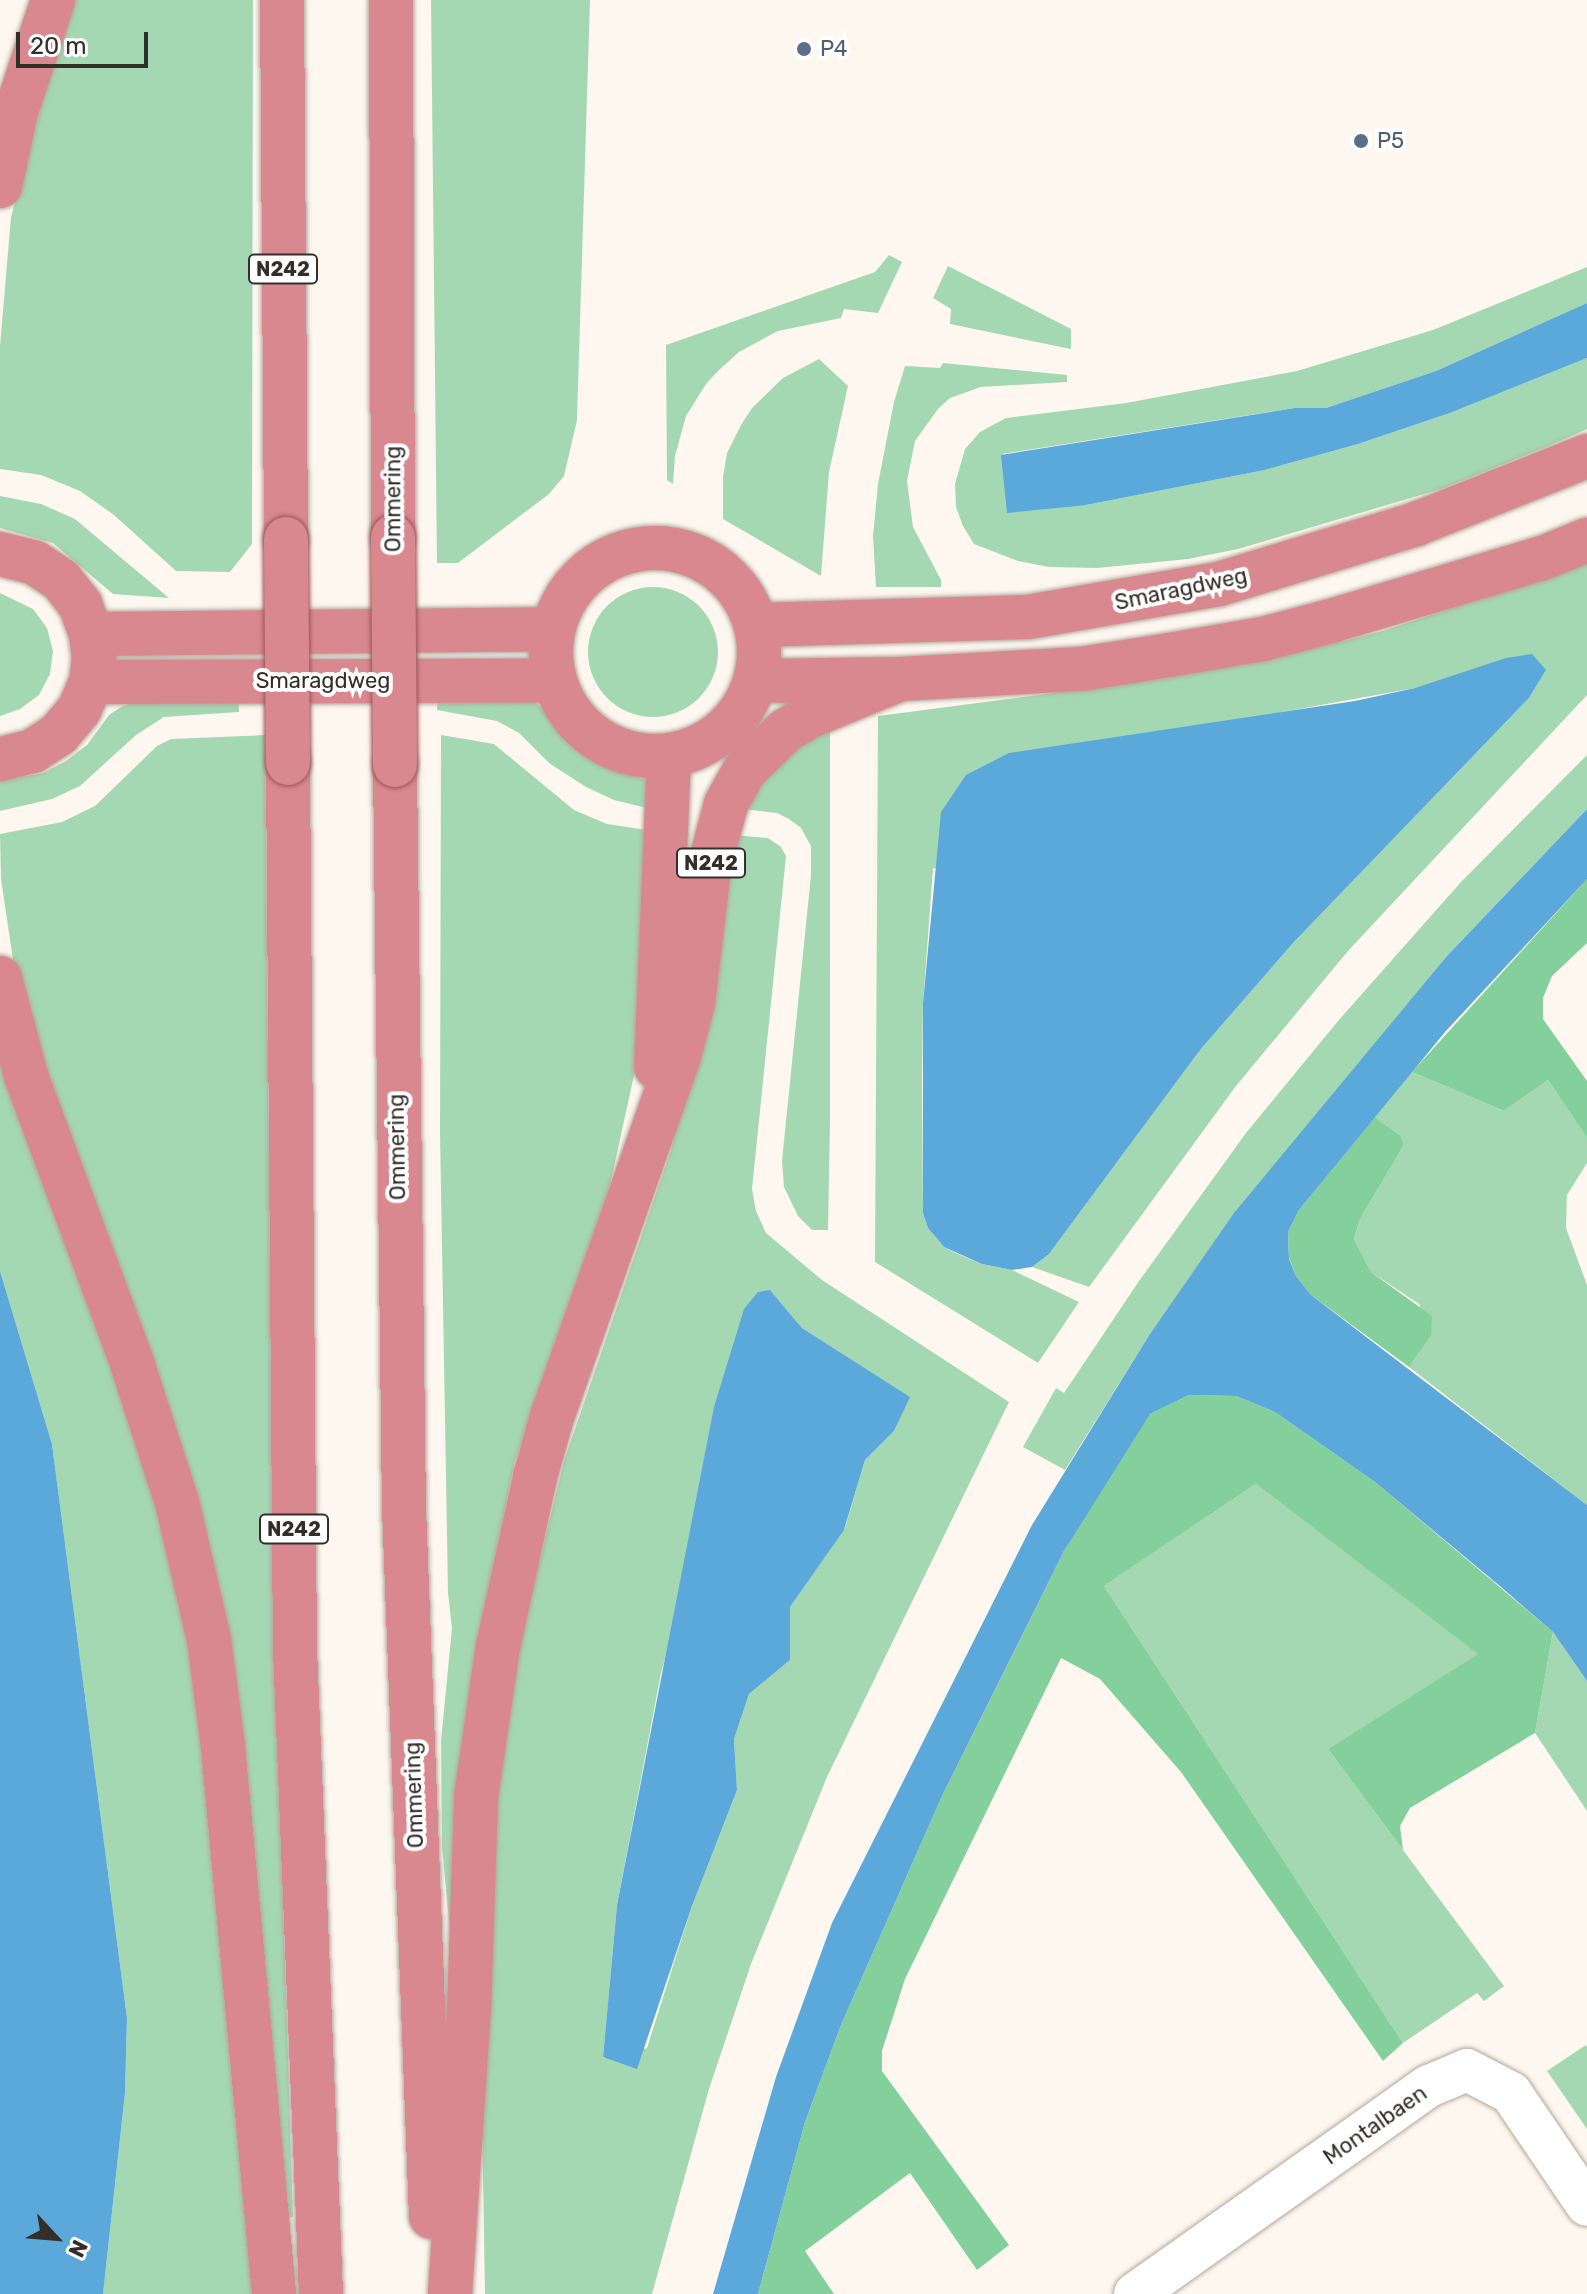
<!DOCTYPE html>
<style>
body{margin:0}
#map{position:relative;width:1587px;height:2294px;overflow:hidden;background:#fef7ef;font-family:Rubik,sans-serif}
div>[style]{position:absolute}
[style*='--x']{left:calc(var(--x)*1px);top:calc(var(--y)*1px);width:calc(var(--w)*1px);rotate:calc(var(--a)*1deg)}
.green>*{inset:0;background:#a4d8b3}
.round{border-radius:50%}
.forest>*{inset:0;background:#84d09c}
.water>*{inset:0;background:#5ba8da}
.roads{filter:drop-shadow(0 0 2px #b3a89c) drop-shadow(0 0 2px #b3a89c)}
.minor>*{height:42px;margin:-21px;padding:0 21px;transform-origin:21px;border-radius:21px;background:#fff}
.trunk>*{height:44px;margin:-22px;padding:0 22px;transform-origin:22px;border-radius:22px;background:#da8890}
.trunk>.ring{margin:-22px;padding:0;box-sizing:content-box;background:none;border:44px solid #da8890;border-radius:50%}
.bridges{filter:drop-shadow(0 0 2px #99565a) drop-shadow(0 0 2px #99565a)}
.trunk-bridge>*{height:44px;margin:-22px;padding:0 22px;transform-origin:22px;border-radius:22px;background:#da8890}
.dots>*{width:22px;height:22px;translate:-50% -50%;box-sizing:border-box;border:4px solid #fff;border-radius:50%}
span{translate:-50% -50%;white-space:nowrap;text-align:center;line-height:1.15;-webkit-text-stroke:8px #fff;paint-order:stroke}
.shield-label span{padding:2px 6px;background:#fff;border:2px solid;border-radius:6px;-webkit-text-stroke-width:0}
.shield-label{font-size:20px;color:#332e2a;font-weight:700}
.service-label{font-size:22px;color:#4e5e75}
.left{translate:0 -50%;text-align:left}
.street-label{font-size:22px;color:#332e2a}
.north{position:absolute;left:16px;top:2198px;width:80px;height:80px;-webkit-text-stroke:6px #fff;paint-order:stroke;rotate:116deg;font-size:22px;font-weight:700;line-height:32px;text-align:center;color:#332e2a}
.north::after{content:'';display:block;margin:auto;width:28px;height:36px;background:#332e2a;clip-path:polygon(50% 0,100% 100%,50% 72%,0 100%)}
.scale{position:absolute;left:16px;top:32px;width:132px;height:36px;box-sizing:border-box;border:4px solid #332e2a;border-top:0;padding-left:10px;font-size:24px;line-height:28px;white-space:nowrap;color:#332e2a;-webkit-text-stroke:6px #fff;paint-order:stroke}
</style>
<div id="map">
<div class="green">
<div style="clip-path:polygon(70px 0,253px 0,252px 544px,230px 572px,176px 571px,114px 515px,80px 491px,41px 475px,0 469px,0 346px,11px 217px)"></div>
<div style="clip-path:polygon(431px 0,590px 0,577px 420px,564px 476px,549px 494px,458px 563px,437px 563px)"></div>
<div style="clip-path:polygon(889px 255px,902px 262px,878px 313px,844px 309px,841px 318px,778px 331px,739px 352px,719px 370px,706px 384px,686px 416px,675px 456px,673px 484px,667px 480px,666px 345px,875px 272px)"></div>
<div style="clip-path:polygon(948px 266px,1071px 329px,1071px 349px,950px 324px,951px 309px,933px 298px)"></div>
<div style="clip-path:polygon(1587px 267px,1587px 303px,1436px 371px,1326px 408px,1295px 408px,1002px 454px,1086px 505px,1265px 470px,1358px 444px,1450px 413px,1587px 358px,1587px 429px,1546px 447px,1441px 489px,1238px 549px,1188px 559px,1097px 568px,1049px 567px,1018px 561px,974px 544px,963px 526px,956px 507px,955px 484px,965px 449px,980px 432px,1006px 418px,1126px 403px,1297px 371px,1433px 330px)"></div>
<div style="clip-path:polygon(819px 359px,848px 386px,829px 472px,821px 576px,723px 519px,723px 477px,727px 453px,741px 425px,752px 408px,783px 378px)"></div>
<div style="clip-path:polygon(943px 363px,1067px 375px,1067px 382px,981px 387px,950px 398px,938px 409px,915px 441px,907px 481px,913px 527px,941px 580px,941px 587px,876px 587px,873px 536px,878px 484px,894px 402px,905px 366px,940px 368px)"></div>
<div style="clip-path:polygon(0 496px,41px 504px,75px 519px,169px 598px,113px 594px,53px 543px,0 528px)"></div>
<div style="clip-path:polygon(1587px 563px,1587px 695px,1348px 951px,1236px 1086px,1089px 1287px,1032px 1267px,1049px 1254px,1200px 1050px,1293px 943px,1529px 698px,1546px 670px,1415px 688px,1266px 715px,933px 869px,923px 1003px,922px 1079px,923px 1213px,928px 1228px,944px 1247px,960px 1255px,982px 1264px,1012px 1270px,1079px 1302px,1038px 1363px,875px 1262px,878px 716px,1169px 678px,1315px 648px,1383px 631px)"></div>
<div class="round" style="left:588px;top:587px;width:130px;height:130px"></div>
<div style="clip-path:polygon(0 593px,33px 609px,47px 628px,53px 651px,50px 674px,39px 695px,20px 709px,0 716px)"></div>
<div style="clip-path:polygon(438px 690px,528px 698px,543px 708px,562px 735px,583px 753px,608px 768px,648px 780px,647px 808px,614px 800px,586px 787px,549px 763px,519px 733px,497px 721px,437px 710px)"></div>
<div style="clip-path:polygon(239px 695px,239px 712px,164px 717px,136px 735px,80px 786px,52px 799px,0 811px,0 781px,43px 773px,66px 761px,87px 745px,109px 715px,121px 707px,137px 701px)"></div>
<div style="clip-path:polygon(830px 720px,830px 1121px,828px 1230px,812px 1230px,798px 1216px,784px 1187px,782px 1161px,811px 875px,811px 846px,801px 828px,789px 819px,777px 813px,743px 809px,761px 777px)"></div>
<div style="clip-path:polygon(265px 735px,273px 1584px,293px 2217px,277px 2219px,240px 1777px,18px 993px,1px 879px,0 834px,62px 822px,95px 806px,157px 746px,171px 739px)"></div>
<div style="clip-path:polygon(441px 735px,494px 744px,574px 810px,607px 824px,654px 831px,636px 1066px,610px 1185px,515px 1461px,480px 1629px,450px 1932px,442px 1847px,441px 1741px,452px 1628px,448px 1593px,440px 1132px)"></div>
<div style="clip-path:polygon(1587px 755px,1587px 809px,1447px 956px,1148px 1337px,1065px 1470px,1023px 1447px,1056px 1388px,1064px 1393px,1139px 1281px,1246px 1133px,1338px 1021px,1461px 882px)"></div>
<div style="clip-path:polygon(evenodd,734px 835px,768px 838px,781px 847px,786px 856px,752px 1189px,756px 1211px,766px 1233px,822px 1280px,1009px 1402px,827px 1777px,751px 1964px,709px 2089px,652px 2294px,485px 2294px,481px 2054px,486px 1854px,522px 1633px,564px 1461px,670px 1153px,698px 1048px,734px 835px,770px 1290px,802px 1328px,909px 1397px,894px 1431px,865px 1460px,845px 1528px,790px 1607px,790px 1660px,749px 1694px,734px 1739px,737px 1790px,692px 1906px,647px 2048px,603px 2058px,617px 1905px,661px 1673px,770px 1290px)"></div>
<div style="clip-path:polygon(0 1018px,182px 1557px,261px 2294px,103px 2294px,125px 2093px,127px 2018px,52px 1444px,0 1271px)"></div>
<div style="clip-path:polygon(1412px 1072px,1504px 1111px,1548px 1080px,1587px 1138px,1587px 1163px,1567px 1195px,1566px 1228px,1587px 1285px,1587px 1505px,1409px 1367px,1431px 1336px,1419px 1304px,1371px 1272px,1354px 1239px,1360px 1219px,1404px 1145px,1401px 1136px,1375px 1117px)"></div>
<div style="clip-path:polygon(1256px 1484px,1479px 1654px,1328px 1749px,1504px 1986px,1484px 2001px,1477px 1993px,1403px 2043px,1104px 1586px)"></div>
<div style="clip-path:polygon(1553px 1632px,1587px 1681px,1587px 1811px,1535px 1733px)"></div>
<div style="clip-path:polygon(1586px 2045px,1587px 2047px,1587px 2129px,1547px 2071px)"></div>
</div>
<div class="forest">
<div style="clip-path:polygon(1587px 879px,1587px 943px,1552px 976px,1543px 998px,1543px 1019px,1587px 1081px,1587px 1138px,1548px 1080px,1504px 1111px,1412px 1072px)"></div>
<div style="clip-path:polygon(1375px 1117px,1401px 1136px,1404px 1145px,1360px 1219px,1354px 1239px,1371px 1272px,1432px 1316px,1431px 1336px,1409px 1367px,1311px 1295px,1296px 1276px,1289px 1258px,1288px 1232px,1299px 1210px)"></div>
<div style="clip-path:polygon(1189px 1395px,1236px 1396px,1275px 1412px,1375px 1482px,1553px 1632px,1535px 1733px,1410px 1808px,1400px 1826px,1403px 1850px,1328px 1749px,1478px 1654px,1256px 1484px,1104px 1586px,1403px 2043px,1383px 2061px,1181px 1772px,1100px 1679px,1061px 1658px,905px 1979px,882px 2051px,882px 2071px,1009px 2245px,977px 2270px,910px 2173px,805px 2251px,834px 2294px,758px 2294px,805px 2122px,841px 2025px,942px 1796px,1064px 1551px,1131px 1440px,1150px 1414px)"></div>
</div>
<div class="water">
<div style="clip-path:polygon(1587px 303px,1587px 358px,1450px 413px,1358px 444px,1265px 470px,1086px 505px,1007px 513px,1001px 455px,1295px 408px,1326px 408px,1436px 371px)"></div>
<div style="clip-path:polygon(1532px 654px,1546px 670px,1529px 698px,1293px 943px,1200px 1050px,1049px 1254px,1032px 1267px,1012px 1270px,982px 1264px,944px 1247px,928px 1228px,923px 1213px,923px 1003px,941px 812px,966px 775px,1009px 753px,1355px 701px,1415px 688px,1506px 658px)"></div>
<div style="clip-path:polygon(1587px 809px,1587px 879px,1445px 1032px,1299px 1210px,1288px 1232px,1289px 1259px,1296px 1276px,1311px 1295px,1587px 1505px,1587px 1681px,1553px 1632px,1501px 1587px,1375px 1482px,1275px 1412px,1236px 1396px,1189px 1395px,1150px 1414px,1064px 1551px,942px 1796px,841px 2025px,805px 2122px,758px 2294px,713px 2294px,776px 2077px,832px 1923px,1032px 1525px,1148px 1337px,1234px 1213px,1447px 956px)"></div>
<div style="clip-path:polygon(0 1271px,52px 1444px,127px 2018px,125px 2093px,103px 2294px,0 2294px)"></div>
<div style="clip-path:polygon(770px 1290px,802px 1328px,910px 1397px,894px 1431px,865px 1460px,844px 1530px,790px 1607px,790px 1660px,749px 1694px,734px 1739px,737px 1790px,692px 1906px,637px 2069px,603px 2057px,617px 1905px,714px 1407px,744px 1309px,758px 1292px)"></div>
</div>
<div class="roads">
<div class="minor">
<div style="--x:1135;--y:2294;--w:360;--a:-35.3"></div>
<div style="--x:1429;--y:2086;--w:41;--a:-22.8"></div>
<div style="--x:1467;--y:2070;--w:50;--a:27.6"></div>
<div style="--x:1511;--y:2093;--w:135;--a:55.8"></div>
</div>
<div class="trunk">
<div style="--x:282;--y:0;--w:539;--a:89.57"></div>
<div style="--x:391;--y:0;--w:537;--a:89.79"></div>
<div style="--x:0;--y:186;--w:76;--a:-77.8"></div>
<div style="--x:16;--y:112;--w:118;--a:-71.7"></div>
<div class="ring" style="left:551px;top:548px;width:164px;height:164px"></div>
<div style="--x:0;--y:554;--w:36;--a:14"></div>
<div style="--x:35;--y:563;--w:31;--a:33"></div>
<div style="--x:61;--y:580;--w:31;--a:52"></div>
<div style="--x:80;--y:604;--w:32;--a:70"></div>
<div style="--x:91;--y:634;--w:24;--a:83"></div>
<div style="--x:94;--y:658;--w:24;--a:97"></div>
<div style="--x:91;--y:682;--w:30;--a:113"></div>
<div style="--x:79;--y:710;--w:31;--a:130"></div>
<div style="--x:59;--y:734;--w:31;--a:147"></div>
<div style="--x:33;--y:751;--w:34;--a:166"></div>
<div style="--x:756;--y:625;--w:272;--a:-1.7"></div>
<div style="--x:1028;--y:617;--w:194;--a:-9.8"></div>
<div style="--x:1219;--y:584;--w:206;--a:-16.9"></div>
<div style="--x:1416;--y:524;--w:184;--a:-21.7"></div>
<div style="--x:91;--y:634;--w:462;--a:-0.6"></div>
<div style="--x:756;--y:681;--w:144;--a:-0.8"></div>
<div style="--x:900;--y:679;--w:181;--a:-3.2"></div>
<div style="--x:1081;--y:669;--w:90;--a:-8.9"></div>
<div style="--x:1170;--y:655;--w:94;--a:-9.8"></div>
<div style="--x:1263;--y:639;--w:70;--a:-14.8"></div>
<div style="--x:1331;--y:621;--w:221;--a:-16.6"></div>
<div style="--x:1543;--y:558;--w:48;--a:-22.2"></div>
<div style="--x:91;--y:682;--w:464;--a:-0.2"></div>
<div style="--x:288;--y:763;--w:886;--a:89.55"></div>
<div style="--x:295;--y:1649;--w:646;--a:87.69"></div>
<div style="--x:395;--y:765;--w:743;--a:89.31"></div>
<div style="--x:404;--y:1508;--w:709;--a:87.82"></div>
<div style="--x:0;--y:978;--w:101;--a:75.1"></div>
<div style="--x:26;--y:1076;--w:309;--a:69.7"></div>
<div style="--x:133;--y:1366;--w:143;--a:72.1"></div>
<div style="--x:177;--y:1502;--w:141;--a:76.9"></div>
<div style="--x:209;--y:1639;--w:109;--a:82.6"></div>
<div style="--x:223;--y:1747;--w:549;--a:84.67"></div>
<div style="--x:656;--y:1067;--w:311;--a:-87.6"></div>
<div style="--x:450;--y:2294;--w:284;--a:-86.2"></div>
<div style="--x:469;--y:2011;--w:214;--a:-88.1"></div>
<div style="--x:476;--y:1797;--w:152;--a:-81.7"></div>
<div style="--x:498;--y:1647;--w:174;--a:-77.7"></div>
<div style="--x:535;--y:1477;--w:62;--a:-74.2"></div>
<div style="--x:552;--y:1417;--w:383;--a:-70.6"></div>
<div style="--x:679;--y:1056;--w:55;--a:-75.2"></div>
<div style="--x:693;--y:1003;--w:136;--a:-83.2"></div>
<div style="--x:709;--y:868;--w:66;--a:-75.1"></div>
<div style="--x:726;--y:804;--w:39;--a:-61"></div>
<div style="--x:745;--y:770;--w:57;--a:-44.3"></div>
<div style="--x:786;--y:730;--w:28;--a:-30"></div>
<div style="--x:810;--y:716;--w:97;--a:-22.3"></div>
</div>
</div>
<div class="bridges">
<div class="trunk-bridge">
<div style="--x:393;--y:537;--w:228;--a:89.5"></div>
<div style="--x:286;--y:539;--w:224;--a:89.5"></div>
</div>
</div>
<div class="dots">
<div style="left:804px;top:49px;background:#5c6f8a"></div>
<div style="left:1361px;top:141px;background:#5c6f8a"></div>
</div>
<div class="shield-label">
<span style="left:283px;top:269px">N242</span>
<span style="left:711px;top:863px">N242</span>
<span style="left:294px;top:1529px">N242</span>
</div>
<div class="service-label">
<span class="left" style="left:820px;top:49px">P4</span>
<span class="left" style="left:1377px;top:141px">P5</span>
</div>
<div class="street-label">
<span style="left:393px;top:499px;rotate:-90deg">Ommering</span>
<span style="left:1181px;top:589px;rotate:-12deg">Smaragdweg</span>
<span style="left:323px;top:681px">Smaragdweg</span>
<span style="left:397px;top:1147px;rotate:-91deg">Ommering</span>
<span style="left:414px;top:1795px;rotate:-92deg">Ommering</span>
<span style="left:1375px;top:2125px;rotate:-35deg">Montalbaen</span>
</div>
<div class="north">N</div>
<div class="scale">20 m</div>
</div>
